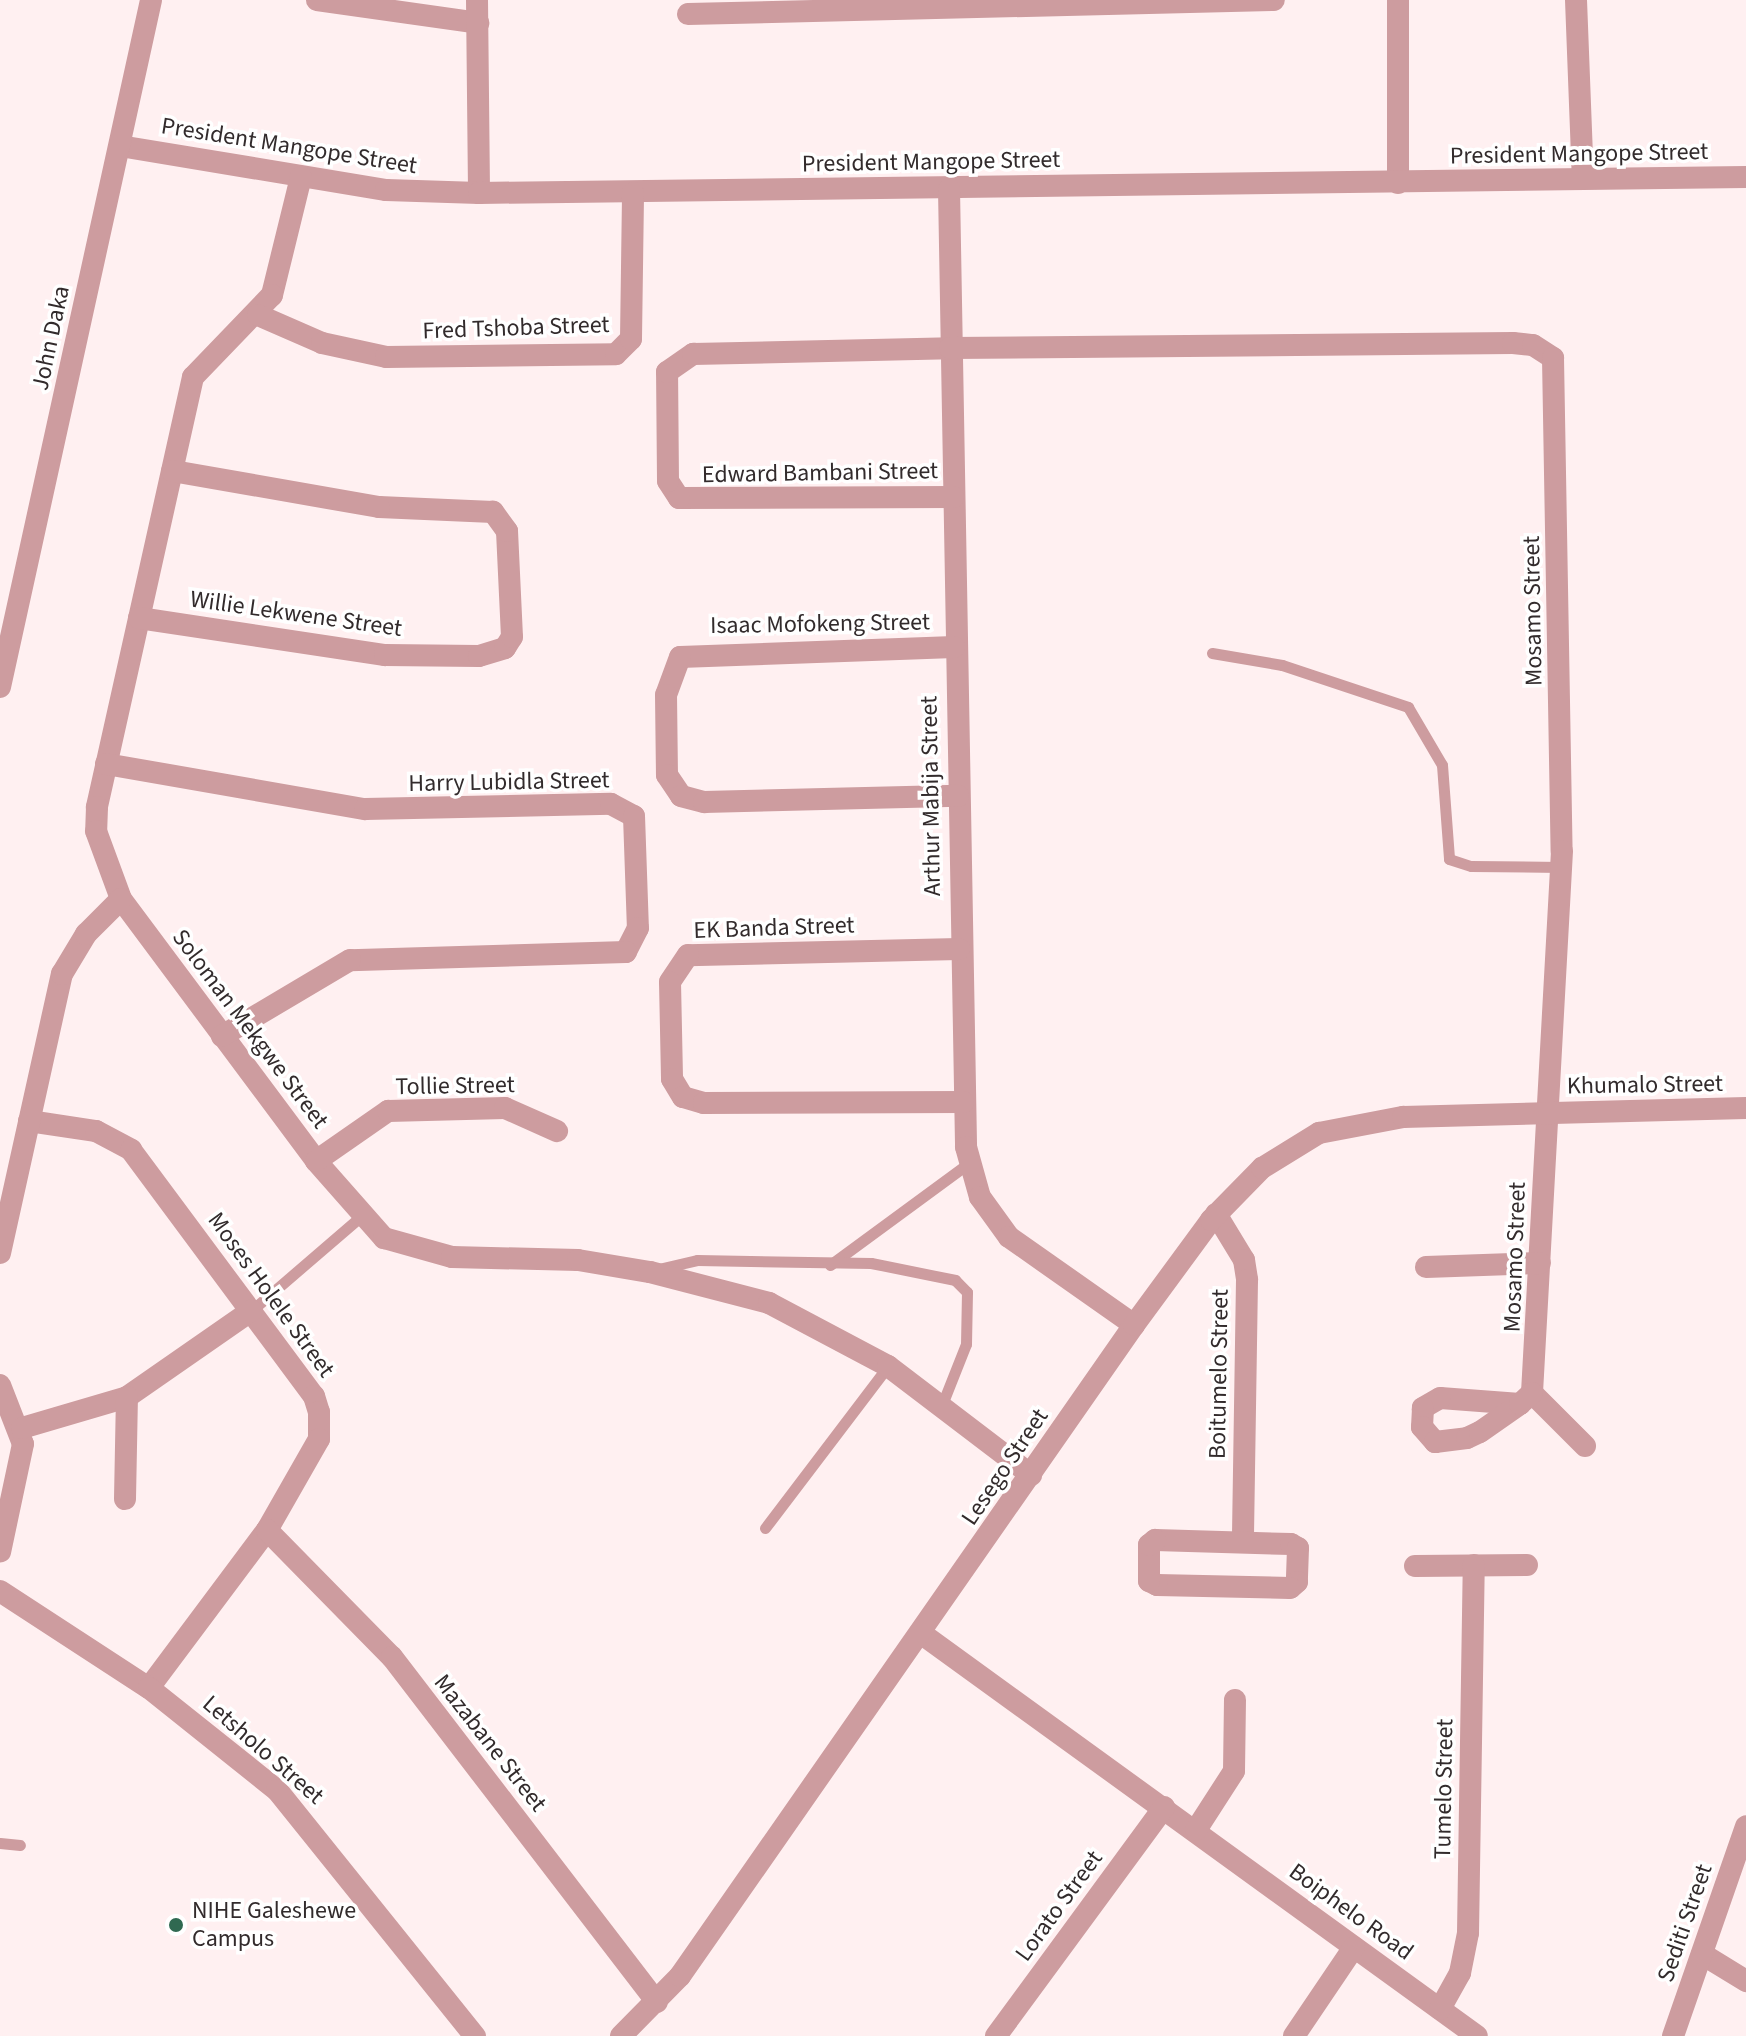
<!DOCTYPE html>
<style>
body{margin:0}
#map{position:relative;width:1746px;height:2036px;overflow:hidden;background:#fff0f1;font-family:"Source Sans 3",sans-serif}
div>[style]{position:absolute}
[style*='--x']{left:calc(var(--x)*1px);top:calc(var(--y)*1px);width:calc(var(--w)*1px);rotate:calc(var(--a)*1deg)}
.service>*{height:11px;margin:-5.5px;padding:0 5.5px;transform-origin:5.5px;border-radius:5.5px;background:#cd9c9f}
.minor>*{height:22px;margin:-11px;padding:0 11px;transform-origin:11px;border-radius:11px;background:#cd9c9f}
.dots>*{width:22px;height:22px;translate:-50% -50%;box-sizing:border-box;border:4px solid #fff;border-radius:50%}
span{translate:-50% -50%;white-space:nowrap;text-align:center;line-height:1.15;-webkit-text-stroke:7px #fff;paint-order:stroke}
.street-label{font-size:24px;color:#322b2c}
.poi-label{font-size:24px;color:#322b2c}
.left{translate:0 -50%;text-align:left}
</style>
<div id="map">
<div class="service">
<div style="--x:1212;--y:653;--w:71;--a:9.7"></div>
<div style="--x:1282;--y:665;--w:133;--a:18.4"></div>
<div style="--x:1408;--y:707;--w:67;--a:59.6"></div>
<div style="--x:1442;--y:765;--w:94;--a:85.7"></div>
<div style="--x:1449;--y:859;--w:23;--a:18"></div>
<div style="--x:1471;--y:866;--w:91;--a:0.6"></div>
<div style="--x:830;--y:1265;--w:174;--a:-36.3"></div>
<div style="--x:654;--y:1270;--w:44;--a:-13.1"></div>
<div style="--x:697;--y:1260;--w:174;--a:1"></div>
<div style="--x:871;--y:1263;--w:86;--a:11.4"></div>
<div style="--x:955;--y:1280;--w:17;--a:45"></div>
<div style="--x:967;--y:1292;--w:52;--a:91.1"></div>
<div style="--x:966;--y:1344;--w:68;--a:111.6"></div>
<div style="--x:252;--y:1310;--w:143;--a:-40.7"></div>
<div style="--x:765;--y:1528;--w:203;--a:-52.8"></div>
<div style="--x:0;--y:1843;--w:20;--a:6"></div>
</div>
<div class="minor">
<div style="--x:317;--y:0;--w:163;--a:8.1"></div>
<div style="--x:477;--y:0;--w:193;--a:89.4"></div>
<div style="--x:1398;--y:0;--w:183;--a:90"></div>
<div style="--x:1576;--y:0;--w:179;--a:87.8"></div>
<div style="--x:688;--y:14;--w:586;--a:-1.37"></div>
<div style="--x:120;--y:146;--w:270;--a:9.4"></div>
<div style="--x:386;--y:190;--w:93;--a:1.8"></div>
<div style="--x:479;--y:193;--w:1267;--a:-0.72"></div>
<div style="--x:301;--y:177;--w:122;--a:103.8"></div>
<div style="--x:272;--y:295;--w:114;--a:133.9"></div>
<div style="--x:193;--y:377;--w:441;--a:102.6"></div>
<div style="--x:97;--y:807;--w:24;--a:92"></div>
<div style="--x:96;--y:831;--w:72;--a:69.8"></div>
<div style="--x:121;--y:899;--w:327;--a:53.3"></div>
<div style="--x:316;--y:1161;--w:103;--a:48.6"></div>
<div style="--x:384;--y:1238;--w:71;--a:15.6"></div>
<div style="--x:452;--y:1257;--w:126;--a:1.4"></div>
<div style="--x:578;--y:1260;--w:73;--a:9.5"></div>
<div style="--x:650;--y:1272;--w:123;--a:14.6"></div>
<div style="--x:769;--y:1303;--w:135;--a:27.9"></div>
<div style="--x:888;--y:1366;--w:180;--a:37.3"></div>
<div style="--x:949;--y:189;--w:958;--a:88.98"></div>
<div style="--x:966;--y:1147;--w:52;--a:74.4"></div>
<div style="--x:980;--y:1197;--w:49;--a:54.1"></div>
<div style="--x:1009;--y:1237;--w:153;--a:35.1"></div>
<div style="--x:258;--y:315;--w:70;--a:23.6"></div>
<div style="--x:322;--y:343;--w:66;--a:12.3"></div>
<div style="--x:386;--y:357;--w:230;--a:-0.7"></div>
<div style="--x:616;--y:354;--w:21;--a:-45"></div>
<div style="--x:631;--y:339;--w:146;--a:-89.2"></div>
<div style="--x:953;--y:497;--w:274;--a:179.8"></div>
<div style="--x:679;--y:498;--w:20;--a:-123"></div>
<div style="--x:668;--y:481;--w:109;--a:-90.5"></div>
<div style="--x:667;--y:372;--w:32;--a:-35"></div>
<div style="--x:693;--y:354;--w:257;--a:-1.3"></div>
<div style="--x:950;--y:348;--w:563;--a:-0.51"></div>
<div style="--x:1513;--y:343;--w:20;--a:6"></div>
<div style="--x:1533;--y:345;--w:24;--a:33"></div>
<div style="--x:1553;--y:358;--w:493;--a:89"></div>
<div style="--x:1562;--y:851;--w:543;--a:93.17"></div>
<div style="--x:1532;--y:1393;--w:75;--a:45"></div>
<div style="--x:139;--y:618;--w:249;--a:8.6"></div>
<div style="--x:385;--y:655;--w:94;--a:0.6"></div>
<div style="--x:479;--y:656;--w:27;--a:-17"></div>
<div style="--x:505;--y:648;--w:13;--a:-58"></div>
<div style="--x:512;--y:637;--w:106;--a:-92.7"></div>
<div style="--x:507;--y:531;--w:24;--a:-126"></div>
<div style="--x:493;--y:512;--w:114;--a:-177.5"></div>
<div style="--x:379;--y:507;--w:210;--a:-170.1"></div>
<div style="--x:954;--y:647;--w:274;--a:177.9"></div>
<div style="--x:680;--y:657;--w:40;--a:110.2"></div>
<div style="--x:666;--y:695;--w:80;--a:89.3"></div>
<div style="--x:667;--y:775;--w:25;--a:56"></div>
<div style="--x:681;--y:796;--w:24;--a:15"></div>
<div style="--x:704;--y:802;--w:254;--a:-1.4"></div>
<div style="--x:0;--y:687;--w:703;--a:-77.6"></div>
<div style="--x:106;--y:764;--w:263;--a:9.9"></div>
<div style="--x:365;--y:809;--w:246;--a:-1.2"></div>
<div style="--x:611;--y:804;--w:26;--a:28"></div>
<div style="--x:634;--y:816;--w:112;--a:88"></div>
<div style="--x:638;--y:928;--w:27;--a:117"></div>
<div style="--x:626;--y:952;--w:276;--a:178.3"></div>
<div style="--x:350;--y:960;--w:149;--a:149.3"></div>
<div style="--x:959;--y:949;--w:271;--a:178.7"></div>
<div style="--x:688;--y:955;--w:32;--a:124"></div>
<div style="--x:670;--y:982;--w:97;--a:88.8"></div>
<div style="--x:672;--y:1079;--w:21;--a:59"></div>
<div style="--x:683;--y:1097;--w:22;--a:16"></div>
<div style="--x:704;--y:1103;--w:259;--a:-0.2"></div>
<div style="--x:29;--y:1121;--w:68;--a:8.5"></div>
<div style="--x:96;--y:1131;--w:40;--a:28"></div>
<div style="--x:131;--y:1150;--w:307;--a:53.4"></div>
<div style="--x:314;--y:1396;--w:17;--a:73"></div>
<div style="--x:319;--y:1412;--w:27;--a:90"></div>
<div style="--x:319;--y:1439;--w:105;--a:119.7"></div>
<div style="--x:267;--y:1530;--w:197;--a:126.8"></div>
<div style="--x:316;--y:1161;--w:88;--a:-34.8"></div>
<div style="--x:388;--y:1111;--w:117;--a:-1.5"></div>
<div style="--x:505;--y:1108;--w:57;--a:23.9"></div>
<div style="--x:1216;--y:1214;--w:54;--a:58.7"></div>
<div style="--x:1244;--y:1260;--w:20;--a:81"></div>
<div style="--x:1247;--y:1280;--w:262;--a:90.9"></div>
<div style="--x:0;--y:1253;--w:286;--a:-77.5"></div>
<div style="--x:62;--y:974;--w:47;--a:-59"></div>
<div style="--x:86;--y:934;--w:49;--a:-45"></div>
<div style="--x:1426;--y:1267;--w:114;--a:-2"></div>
<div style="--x:0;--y:1385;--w:63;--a:68.7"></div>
<div style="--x:23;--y:1444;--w:110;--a:102"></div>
<div style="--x:1520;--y:1404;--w:80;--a:-175.7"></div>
<div style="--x:1440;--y:1398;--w:20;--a:150"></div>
<div style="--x:1423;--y:1408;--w:19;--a:93"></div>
<div style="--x:1422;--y:1427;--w:20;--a:49"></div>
<div style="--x:1435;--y:1442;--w:32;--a:-7"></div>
<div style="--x:1467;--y:1438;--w:14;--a:-25"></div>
<div style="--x:1480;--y:1432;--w:49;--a:-35"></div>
<div style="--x:1520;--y:1404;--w:16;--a:-43"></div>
<div style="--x:22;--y:1428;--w:109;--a:-16.4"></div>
<div style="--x:127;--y:1397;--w:152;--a:-34.8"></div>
<div style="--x:125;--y:1499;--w:102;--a:-88.9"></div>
<div style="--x:267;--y:1530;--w:178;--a:45.5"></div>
<div style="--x:392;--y:1657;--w:435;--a:52.5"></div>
<div style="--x:1155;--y:1540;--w:136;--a:1.7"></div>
<div style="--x:1291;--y:1544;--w:8;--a:30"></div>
<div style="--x:1298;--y:1548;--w:34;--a:92"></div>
<div style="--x:1297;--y:1582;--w:9;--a:139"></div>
<div style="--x:1290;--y:1588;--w:133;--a:-178.7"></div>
<div style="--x:1157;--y:1585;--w:9;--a:-153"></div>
<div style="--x:1149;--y:1581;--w:36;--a:-90"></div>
<div style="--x:1149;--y:1545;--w:8;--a:-40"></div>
<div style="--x:1415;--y:1566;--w:112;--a:-0.5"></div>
<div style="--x:0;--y:1591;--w:178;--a:33.1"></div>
<div style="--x:149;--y:1688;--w:164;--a:38.6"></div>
<div style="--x:277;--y:1790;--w:316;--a:51.2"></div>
<div style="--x:922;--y:1634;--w:685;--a:35.92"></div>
<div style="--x:1196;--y:1830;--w:70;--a:-57.2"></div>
<div style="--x:1234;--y:1771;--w:71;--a:-89.2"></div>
<div style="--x:1702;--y:1954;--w:52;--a:31.5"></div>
<div style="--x:1440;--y:2009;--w:41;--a:-60.9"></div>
<div style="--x:1460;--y:1973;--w:41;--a:-78.7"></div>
<div style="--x:1468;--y:1933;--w:368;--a:-89.1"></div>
<div style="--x:621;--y:2036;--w:84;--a:-45.5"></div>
<div style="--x:680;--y:1976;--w:794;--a:-55.11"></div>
<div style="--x:1134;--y:1325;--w:130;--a:-53.7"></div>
<div style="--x:1211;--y:1220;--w:73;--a:-45.6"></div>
<div style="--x:1262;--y:1168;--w:67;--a:-31.6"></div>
<div style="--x:1319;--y:1133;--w:86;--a:-10.8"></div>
<div style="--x:1403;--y:1117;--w:343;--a:-1.5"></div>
<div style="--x:996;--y:2036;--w:284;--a:-53.7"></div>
<div style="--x:1294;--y:2036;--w:107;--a:-56"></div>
<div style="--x:1673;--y:2036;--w:222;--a:-70.8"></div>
</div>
<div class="dots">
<div style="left:176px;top:1925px;background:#306951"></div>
</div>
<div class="street-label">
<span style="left:289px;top:146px;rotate:9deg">President Mangope Street</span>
<span style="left:1579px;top:154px;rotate:-1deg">President Mangope Street</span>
<span style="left:931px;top:162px;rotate:-1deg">President Mangope Street</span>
<span style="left:516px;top:328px;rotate:-2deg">Fred Tshoba Street</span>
<span style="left:51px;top:338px;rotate:-78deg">John Daka</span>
<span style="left:820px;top:473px;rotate:-1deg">Edward Bambani Street</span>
<span style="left:1533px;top:611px;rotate:-91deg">Mosamo Street</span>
<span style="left:296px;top:614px;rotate:8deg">Willie Lekwene Street</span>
<span style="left:820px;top:624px;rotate:-1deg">Isaac Mofokeng Street</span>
<span style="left:509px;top:782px;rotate:-1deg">Harry Lubidla Street</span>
<span style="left:931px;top:796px;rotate:-91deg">Arthur Mabija Street</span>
<span style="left:774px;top:928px;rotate:-2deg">EK Banda Street</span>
<span style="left:250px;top:1029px;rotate:53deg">Soloman Mekgwe Street</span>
<span style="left:1645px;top:1085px;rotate:-1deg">Khumalo Street</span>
<span style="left:455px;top:1086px;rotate:-1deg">Tollie Street</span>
<span style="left:1515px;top:1257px;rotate:-88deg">Mosamo Street</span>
<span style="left:271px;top:1295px;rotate:54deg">Moses Holele Street</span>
<span style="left:1219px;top:1374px;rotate:-89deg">Boitumelo Street</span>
<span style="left:1005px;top:1467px;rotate:-56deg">Lesego Street</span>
<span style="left:490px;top:1743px;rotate:52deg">Mazabane Street</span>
<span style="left:263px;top:1750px;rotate:41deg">Letsholo Street</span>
<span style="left:1444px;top:1789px;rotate:-89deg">Tumelo Street</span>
<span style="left:1059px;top:1906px;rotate:-54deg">Lorato Street</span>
<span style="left:1351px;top:1912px;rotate:36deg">Boiphelo Road</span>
<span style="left:1685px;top:1923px;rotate:-71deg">Sediti Street</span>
</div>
<div class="poi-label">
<span class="left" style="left:192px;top:1925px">NIHE Galeshewe<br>Campus</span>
</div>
</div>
